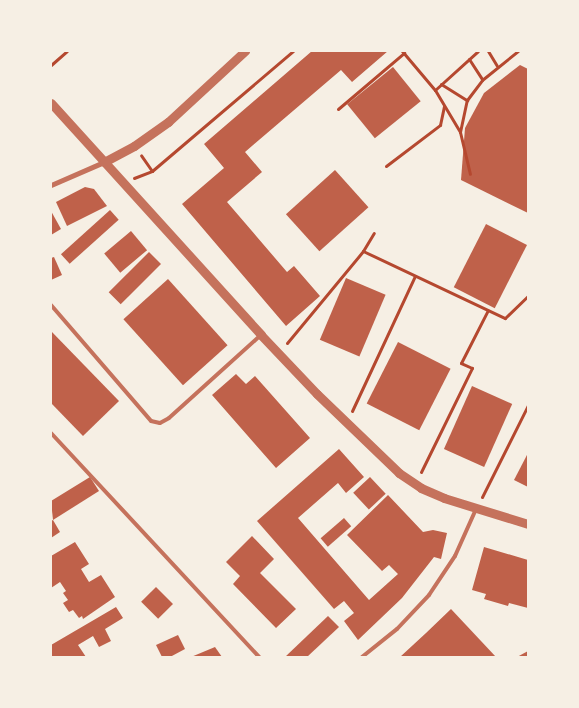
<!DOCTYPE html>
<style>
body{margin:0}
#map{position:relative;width:579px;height:708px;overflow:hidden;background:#f6efe4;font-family:"Golos Text",sans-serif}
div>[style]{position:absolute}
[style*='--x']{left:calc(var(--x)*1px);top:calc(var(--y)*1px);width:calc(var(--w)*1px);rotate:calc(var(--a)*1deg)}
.building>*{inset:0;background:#bf614a;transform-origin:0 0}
.path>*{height:3px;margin:-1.5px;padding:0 1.5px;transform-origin:1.5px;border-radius:1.5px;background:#b5482f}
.service>*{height:4px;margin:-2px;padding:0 2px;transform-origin:2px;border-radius:2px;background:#c5725c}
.minor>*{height:5px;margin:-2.5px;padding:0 2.5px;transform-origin:2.5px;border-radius:2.5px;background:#c5725c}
.tertiary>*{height:9px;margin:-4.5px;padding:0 4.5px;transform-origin:4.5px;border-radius:4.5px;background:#c5725c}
span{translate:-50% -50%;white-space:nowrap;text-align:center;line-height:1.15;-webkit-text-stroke:4px #f6efe4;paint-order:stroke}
.frame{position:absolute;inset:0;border:52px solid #f6efe4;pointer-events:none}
</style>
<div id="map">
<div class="building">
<div style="clip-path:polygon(312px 51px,388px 51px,352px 82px,341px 70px,245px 152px,262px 172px,227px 202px,287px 272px,294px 266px,320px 296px,286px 326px,182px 204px,224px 168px,204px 144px)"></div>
<div style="clip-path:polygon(520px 65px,528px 69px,528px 213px,461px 180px,465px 128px,484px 93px)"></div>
<div style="left:393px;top:67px;width:44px;height:59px;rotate:51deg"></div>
<div style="left:335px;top:170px;width:50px;height:66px;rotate:48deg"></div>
<div style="clip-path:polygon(85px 187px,94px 189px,107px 206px,67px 226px,56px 202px)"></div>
<div style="left:110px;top:210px;width:13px;height:66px;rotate:48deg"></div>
<div style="clip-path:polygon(51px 211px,61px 229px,51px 235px)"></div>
<div style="left:486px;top:224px;width:46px;height:71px;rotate:27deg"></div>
<div style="left:131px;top:231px;width:25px;height:35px;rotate:50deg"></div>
<div style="left:149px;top:252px;width:17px;height:57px;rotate:45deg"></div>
<div style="clip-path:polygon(54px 257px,62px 275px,51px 280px,51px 258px)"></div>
<div style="left:346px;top:278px;width:43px;height:67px;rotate:23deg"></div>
<div style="left:168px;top:279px;width:89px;height:60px;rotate:48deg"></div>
<div style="clip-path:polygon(51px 331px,119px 401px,83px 436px,51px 403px)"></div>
<div style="left:398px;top:342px;width:59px;height:69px;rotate:27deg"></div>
<div style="clip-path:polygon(236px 374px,246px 384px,255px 376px,310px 438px,276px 468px,212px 395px)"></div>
<div style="left:472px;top:386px;width:44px;height:69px;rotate:24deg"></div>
<div style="clip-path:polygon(339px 449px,364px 477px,346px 493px,338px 483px,298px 518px,369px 600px,398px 574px,389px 565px,382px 571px,347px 535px,388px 495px,423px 532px,433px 530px,447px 533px,441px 559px,434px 557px,402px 598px,358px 640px,344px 621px,354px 613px,344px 601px,334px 609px,257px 521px)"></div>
<div style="clip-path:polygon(528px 453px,528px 487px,514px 480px)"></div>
<div style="clip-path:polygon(90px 477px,99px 491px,53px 520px,51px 501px)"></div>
<div style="left:370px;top:477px;width:23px;height:23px;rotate:47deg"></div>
<div style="left:344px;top:518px;width:11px;height:31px;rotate:49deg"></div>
<div style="clip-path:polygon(53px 520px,60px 532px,51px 538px,51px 521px)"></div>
<div style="clip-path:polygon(252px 536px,274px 559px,260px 573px,296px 609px,276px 628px,233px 584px,240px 576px,226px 562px)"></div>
<div style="clip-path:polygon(75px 542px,89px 564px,81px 569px,89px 582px,101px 575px,115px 597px,83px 619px,82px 616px,79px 618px,73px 610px,69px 612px,63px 603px,68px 600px,63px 593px,66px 591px,60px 582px,51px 588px,51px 556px)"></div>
<div style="clip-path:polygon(484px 547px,528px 560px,528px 608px,509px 603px,508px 606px,484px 599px,486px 594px,472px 590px)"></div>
<div style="left:156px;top:587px;width:24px;height:21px;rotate:45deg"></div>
<div style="clip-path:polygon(116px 607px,123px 618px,105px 629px,111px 641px,99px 647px,93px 636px,78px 645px,86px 657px,51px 657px,51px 645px)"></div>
<div style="clip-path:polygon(451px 609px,496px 657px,400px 657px,426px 633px)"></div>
<div style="clip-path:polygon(328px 616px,339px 627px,307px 657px,285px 657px)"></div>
<div style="clip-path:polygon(178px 635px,185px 649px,170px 657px,162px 657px,156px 645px)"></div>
<div style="clip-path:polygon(215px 647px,222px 657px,191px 657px)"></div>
<div style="clip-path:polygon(528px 651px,528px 657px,517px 657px)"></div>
</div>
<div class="path">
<div style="--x:402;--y:51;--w:51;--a:49.8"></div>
<div style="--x:435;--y:90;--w:49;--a:59.2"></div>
<div style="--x:460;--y:132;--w:43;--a:76.6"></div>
<div style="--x:488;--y:51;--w:17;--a:59"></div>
<div style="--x:469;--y:59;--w:24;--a:57"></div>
<div style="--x:51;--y:65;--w:21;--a:-41"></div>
<div style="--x:441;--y:84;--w:31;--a:32"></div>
<div style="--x:435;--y:90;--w:58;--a:-42.2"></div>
<div style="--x:338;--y:109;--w:87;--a:-40.3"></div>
<div style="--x:460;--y:132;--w:33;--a:-78"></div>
<div style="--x:467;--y:100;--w:25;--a:-53"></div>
<div style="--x:482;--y:80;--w:46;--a:-38.9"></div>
<div style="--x:386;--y:166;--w:68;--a:-37.2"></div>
<div style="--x:440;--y:125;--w:19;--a:-78"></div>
<div style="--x:152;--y:171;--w:185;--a:-40.4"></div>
<div style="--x:134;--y:178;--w:19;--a:-21"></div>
<div style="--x:152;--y:171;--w:19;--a:-125"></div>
<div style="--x:363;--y:251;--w:157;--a:25.3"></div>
<div style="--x:505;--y:318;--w:32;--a:-44"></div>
<div style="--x:287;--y:343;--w:119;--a:-50.4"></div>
<div style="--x:363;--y:251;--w:21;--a:-59"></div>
<div style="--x:352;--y:411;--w:149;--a:-65"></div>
<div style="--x:421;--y:472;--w:116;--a:-63.9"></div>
<div style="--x:472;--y:368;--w:12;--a:-156"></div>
<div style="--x:461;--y:363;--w:59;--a:-63"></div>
<div style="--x:482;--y:497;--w:103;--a:-63.4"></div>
</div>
<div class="service">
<div style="--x:51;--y:305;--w:153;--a:49.2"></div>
<div style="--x:151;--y:421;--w:9;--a:13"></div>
<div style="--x:160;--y:423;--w:10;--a:-29"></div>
<div style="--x:169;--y:418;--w:124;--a:-42.1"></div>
<div style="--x:51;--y:433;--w:306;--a:47.1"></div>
<div style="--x:362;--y:657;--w:45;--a:-38.7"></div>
<div style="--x:397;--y:629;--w:47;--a:-46.7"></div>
<div style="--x:429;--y:595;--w:47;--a:-56.3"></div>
<div style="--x:455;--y:556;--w:51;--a:-65.9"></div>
</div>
<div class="minor">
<div style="--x:51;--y:185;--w:58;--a:-23.5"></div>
</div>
<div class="tertiary">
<div style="--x:51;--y:103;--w:313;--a:47.8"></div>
<div style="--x:261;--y:335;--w:81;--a:46.5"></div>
<div style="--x:317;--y:394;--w:114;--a:43.9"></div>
<div style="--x:399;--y:473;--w:27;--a:34"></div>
<div style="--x:421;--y:488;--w:25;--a:23"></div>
<div style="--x:444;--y:498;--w:88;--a:17.2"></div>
<div style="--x:104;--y:162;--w:34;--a:-28"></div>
<div style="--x:134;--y:146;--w:42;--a:-35.2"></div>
<div style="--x:168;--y:122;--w:105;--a:-42.7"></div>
</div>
<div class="frame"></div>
</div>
